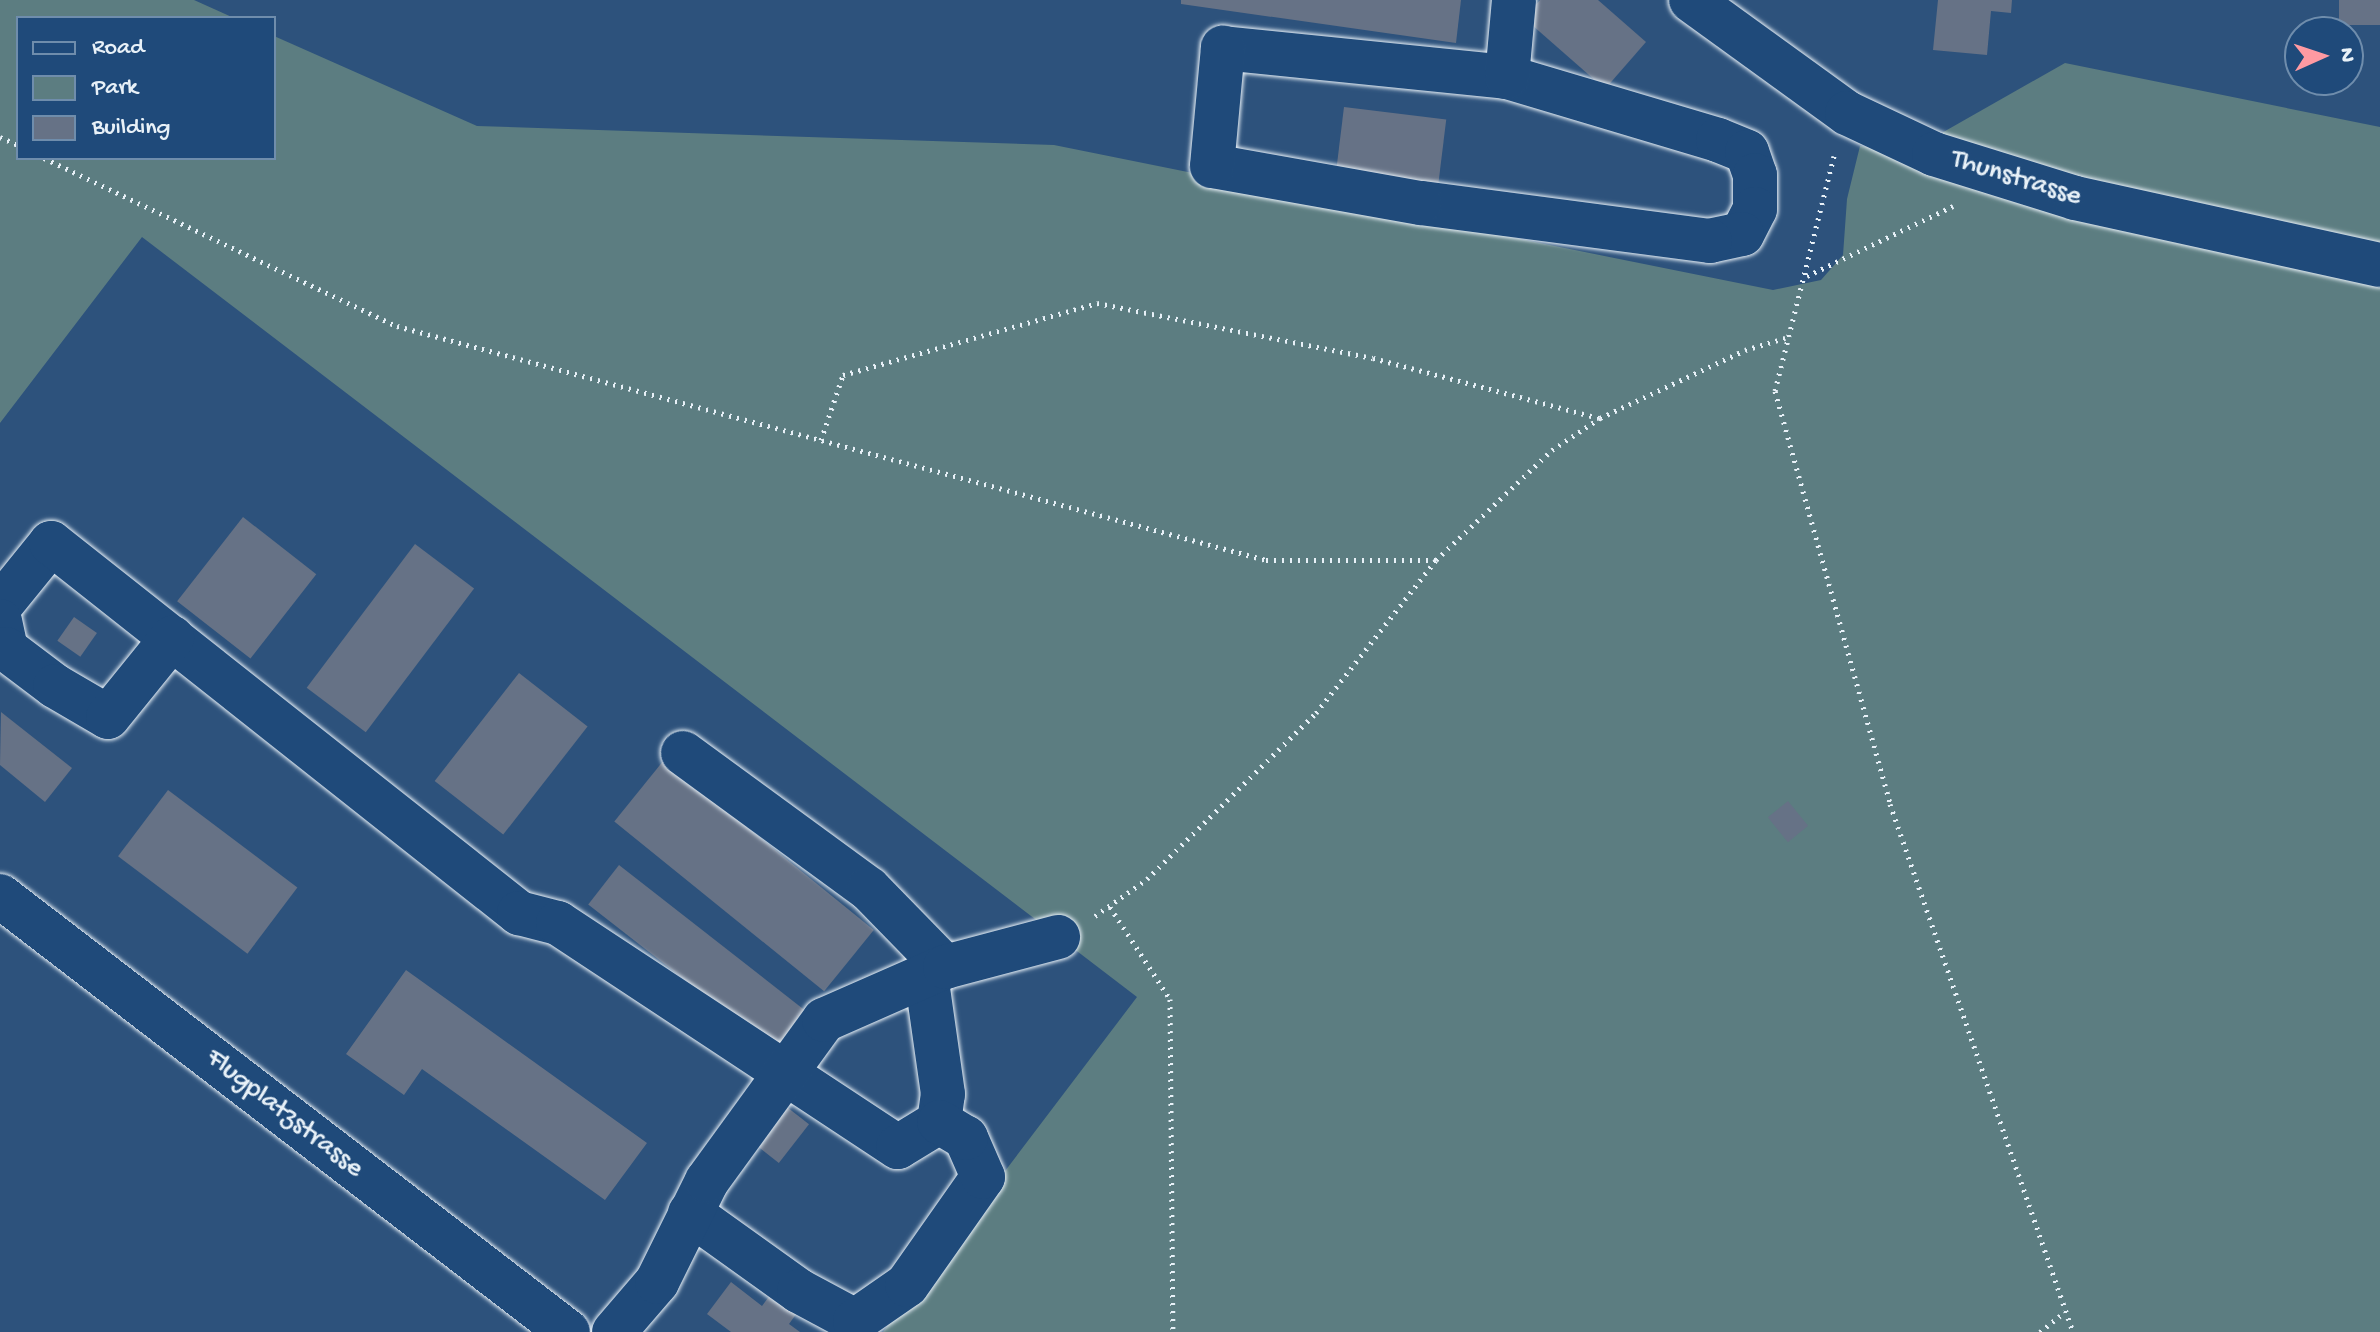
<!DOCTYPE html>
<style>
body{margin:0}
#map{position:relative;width:2380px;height:1332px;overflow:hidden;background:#2d527c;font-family:"Gochi Hand",sans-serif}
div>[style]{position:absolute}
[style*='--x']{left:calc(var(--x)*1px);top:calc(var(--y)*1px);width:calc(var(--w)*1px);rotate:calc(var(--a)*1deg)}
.green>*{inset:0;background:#5c7d81}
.building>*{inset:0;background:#667286;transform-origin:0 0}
.path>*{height:5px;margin-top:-2.5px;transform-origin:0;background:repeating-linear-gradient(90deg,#e8f1f8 0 2px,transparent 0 8px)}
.roads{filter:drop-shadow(0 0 2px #e8f1f8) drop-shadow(0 0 2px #e8f1f8)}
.minor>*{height:44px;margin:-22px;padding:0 22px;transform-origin:22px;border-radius:22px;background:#1f4a7a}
span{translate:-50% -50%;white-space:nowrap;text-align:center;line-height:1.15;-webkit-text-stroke:7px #1f4a7a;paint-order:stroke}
.street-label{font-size:28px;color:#e8f1f8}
.legend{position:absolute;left:16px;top:16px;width:260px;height:144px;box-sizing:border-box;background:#1f4a7a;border:2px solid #6f8dac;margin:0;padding:10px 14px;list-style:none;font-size:24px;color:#e8f1f8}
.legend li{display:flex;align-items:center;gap:16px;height:40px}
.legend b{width:40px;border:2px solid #6f8dac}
.north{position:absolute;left:2284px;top:16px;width:80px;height:80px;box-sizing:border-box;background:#1f4a7a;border:2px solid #6f8dac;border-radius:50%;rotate:87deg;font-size:22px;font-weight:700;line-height:32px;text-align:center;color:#e8f1f8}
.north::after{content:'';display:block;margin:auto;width:28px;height:36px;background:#ff9aa2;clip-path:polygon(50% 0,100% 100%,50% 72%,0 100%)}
</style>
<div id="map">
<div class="green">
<div style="clip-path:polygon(0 0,194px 0,234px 18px,18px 18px,18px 158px,274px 158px,274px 36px,477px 126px,1054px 145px,1773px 290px,1821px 280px,1843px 255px,1847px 199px,1860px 146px,1910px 151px,2065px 63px,2380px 127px,2380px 1332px,883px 1332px,1137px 997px,142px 237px,0 423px)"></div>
</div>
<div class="building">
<div style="clip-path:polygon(1181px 0,1461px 0,1456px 43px,1181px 4px)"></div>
<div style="clip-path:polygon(1540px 0,1598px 0,1646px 42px,1605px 89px,1524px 18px)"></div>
<div style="clip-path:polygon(1938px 0,2012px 0,2011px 13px,1991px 11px,1987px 55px,1933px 50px)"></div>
<div style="left:2339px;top:0;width:41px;height:25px"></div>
<div style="left:1344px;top:107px;width:103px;height:70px;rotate:7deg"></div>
<div style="left:243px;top:517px;width:93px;height:107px;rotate:38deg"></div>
<div style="left:415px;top:544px;width:74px;height:180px;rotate:37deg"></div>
<div style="left:74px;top:617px;width:28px;height:29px;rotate:35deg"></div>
<div style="left:519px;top:673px;width:87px;height:137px;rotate:38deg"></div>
<div style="clip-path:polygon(1px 712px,72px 768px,45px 802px,0 765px)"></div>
<div style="left:664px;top:760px;width:270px;height:79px;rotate:39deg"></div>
<div style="left:168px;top:790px;width:162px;height:83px;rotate:37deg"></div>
<div style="left:1788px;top:801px;width:32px;height:26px;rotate:51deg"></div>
<div style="left:619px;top:865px;width:239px;height:50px;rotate:38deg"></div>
<div style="clip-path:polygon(406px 970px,647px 1143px,605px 1200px,422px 1069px,404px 1095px,346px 1054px)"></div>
<div style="left:783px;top:1104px;width:33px;height:49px;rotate:38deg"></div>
<div style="clip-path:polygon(731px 1282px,762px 1306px,776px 1287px,802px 1306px,789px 1324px,800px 1332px,731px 1332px,707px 1314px)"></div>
</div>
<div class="path">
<div style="--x:0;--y:137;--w:20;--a:24"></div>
<div style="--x:1834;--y:156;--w:242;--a:104.1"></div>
<div style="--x:1775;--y:391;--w:429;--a:74.4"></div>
<div style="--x:1890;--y:804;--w:559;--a:70.88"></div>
<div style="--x:44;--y:158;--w:391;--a:25.5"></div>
<div style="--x:397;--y:326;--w:900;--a:15.07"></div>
<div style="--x:1266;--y:560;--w:170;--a:0"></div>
<div style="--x:1807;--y:276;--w:162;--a:-25.6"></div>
<div style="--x:821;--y:440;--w:69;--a:-71.3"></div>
<div style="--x:843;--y:375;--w:264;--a:-15.8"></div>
<div style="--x:1097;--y:303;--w:281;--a:11.3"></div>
<div style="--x:1373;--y:358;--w:234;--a:14.9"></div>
<div style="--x:1110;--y:907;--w:110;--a:56.9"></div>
<div style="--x:1170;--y:999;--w:333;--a:89.5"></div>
<div style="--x:1095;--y:916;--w:64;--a:-35.4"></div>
<div style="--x:1147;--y:879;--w:237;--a:-44.5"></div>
<div style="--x:1316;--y:713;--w:194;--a:-51.9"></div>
<div style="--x:1436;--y:560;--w:160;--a:-43.5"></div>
<div style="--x:1552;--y:450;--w:58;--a:-33.7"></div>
<div style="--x:1600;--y:418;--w:160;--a:-25.1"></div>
<div style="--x:1745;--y:350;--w:42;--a:-16.7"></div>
<div style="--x:2040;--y:1332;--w:32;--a:-39"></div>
</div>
<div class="roads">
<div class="minor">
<div style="--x:1691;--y:0;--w:193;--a:35.9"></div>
<div style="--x:1847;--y:113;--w:96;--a:25.2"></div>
<div style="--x:1934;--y:154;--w:148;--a:17.3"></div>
<div style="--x:2075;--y:198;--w:312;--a:12.4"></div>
<div style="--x:1223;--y:48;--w:285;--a:5.8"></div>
<div style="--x:1507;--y:77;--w:220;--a:16.6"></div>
<div style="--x:1718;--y:140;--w:31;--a:22"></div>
<div style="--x:1747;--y:152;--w:24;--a:71"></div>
<div style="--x:1755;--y:175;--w:34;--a:90"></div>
<div style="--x:1755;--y:209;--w:28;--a:117"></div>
<div style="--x:1742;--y:234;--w:33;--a:168"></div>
<div style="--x:1710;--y:241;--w:292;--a:-172.5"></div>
<div style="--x:1420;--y:203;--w:211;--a:-169.9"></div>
<div style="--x:1212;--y:166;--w:119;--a:-84.7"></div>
<div style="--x:1507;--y:77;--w:77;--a:-84.8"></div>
<div style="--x:0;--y:606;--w:81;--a:-51"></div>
<div style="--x:51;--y:543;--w:597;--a:38.33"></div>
<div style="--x:519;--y:913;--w:40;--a:14.4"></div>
<div style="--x:558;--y:923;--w:407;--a:33.4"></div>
<div style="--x:898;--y:1147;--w:48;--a:-31.4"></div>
<div style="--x:939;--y:1122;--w:28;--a:-82"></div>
<div style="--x:943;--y:1094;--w:121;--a:-98.1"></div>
<div style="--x:0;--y:621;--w:29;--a:78"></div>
<div style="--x:6;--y:649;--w:61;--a:37.1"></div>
<div style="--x:55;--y:686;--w:61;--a:30.3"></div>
<div style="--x:108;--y:717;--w:102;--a:-51"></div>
<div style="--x:683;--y:753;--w:230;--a:36.2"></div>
<div style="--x:869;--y:889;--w:109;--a:45.7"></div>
<div style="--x:0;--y:896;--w:716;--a:37.51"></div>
<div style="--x:690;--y:1213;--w:134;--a:35.6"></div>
<div style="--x:799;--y:1291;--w:64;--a:28.2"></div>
<div style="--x:855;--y:1321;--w:63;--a:-34.7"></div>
<div style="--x:907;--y:1285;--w:132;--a:-54.9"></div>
<div style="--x:983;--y:1177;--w:43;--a:-113.6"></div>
<div style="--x:966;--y:1138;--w:31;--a:-149"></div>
<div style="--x:614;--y:1332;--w:66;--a:-49.3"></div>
<div style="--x:657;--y:1282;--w:113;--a:-63.7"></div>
<div style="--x:707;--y:1181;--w:199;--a:-54"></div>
<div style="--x:824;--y:1020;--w:132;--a:-23.7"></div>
<div style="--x:945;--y:967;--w:117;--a:-14.9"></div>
</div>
</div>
<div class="street-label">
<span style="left:2016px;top:179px;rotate:17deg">Thunstrasse</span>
<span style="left:284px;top:1114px;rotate:38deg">Flugplatzstrasse</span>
</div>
<ul class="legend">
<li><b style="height:10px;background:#1f4a7a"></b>Road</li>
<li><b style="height:22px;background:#5c7d81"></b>Park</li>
<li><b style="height:22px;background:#667286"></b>Building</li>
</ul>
<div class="north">N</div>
</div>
